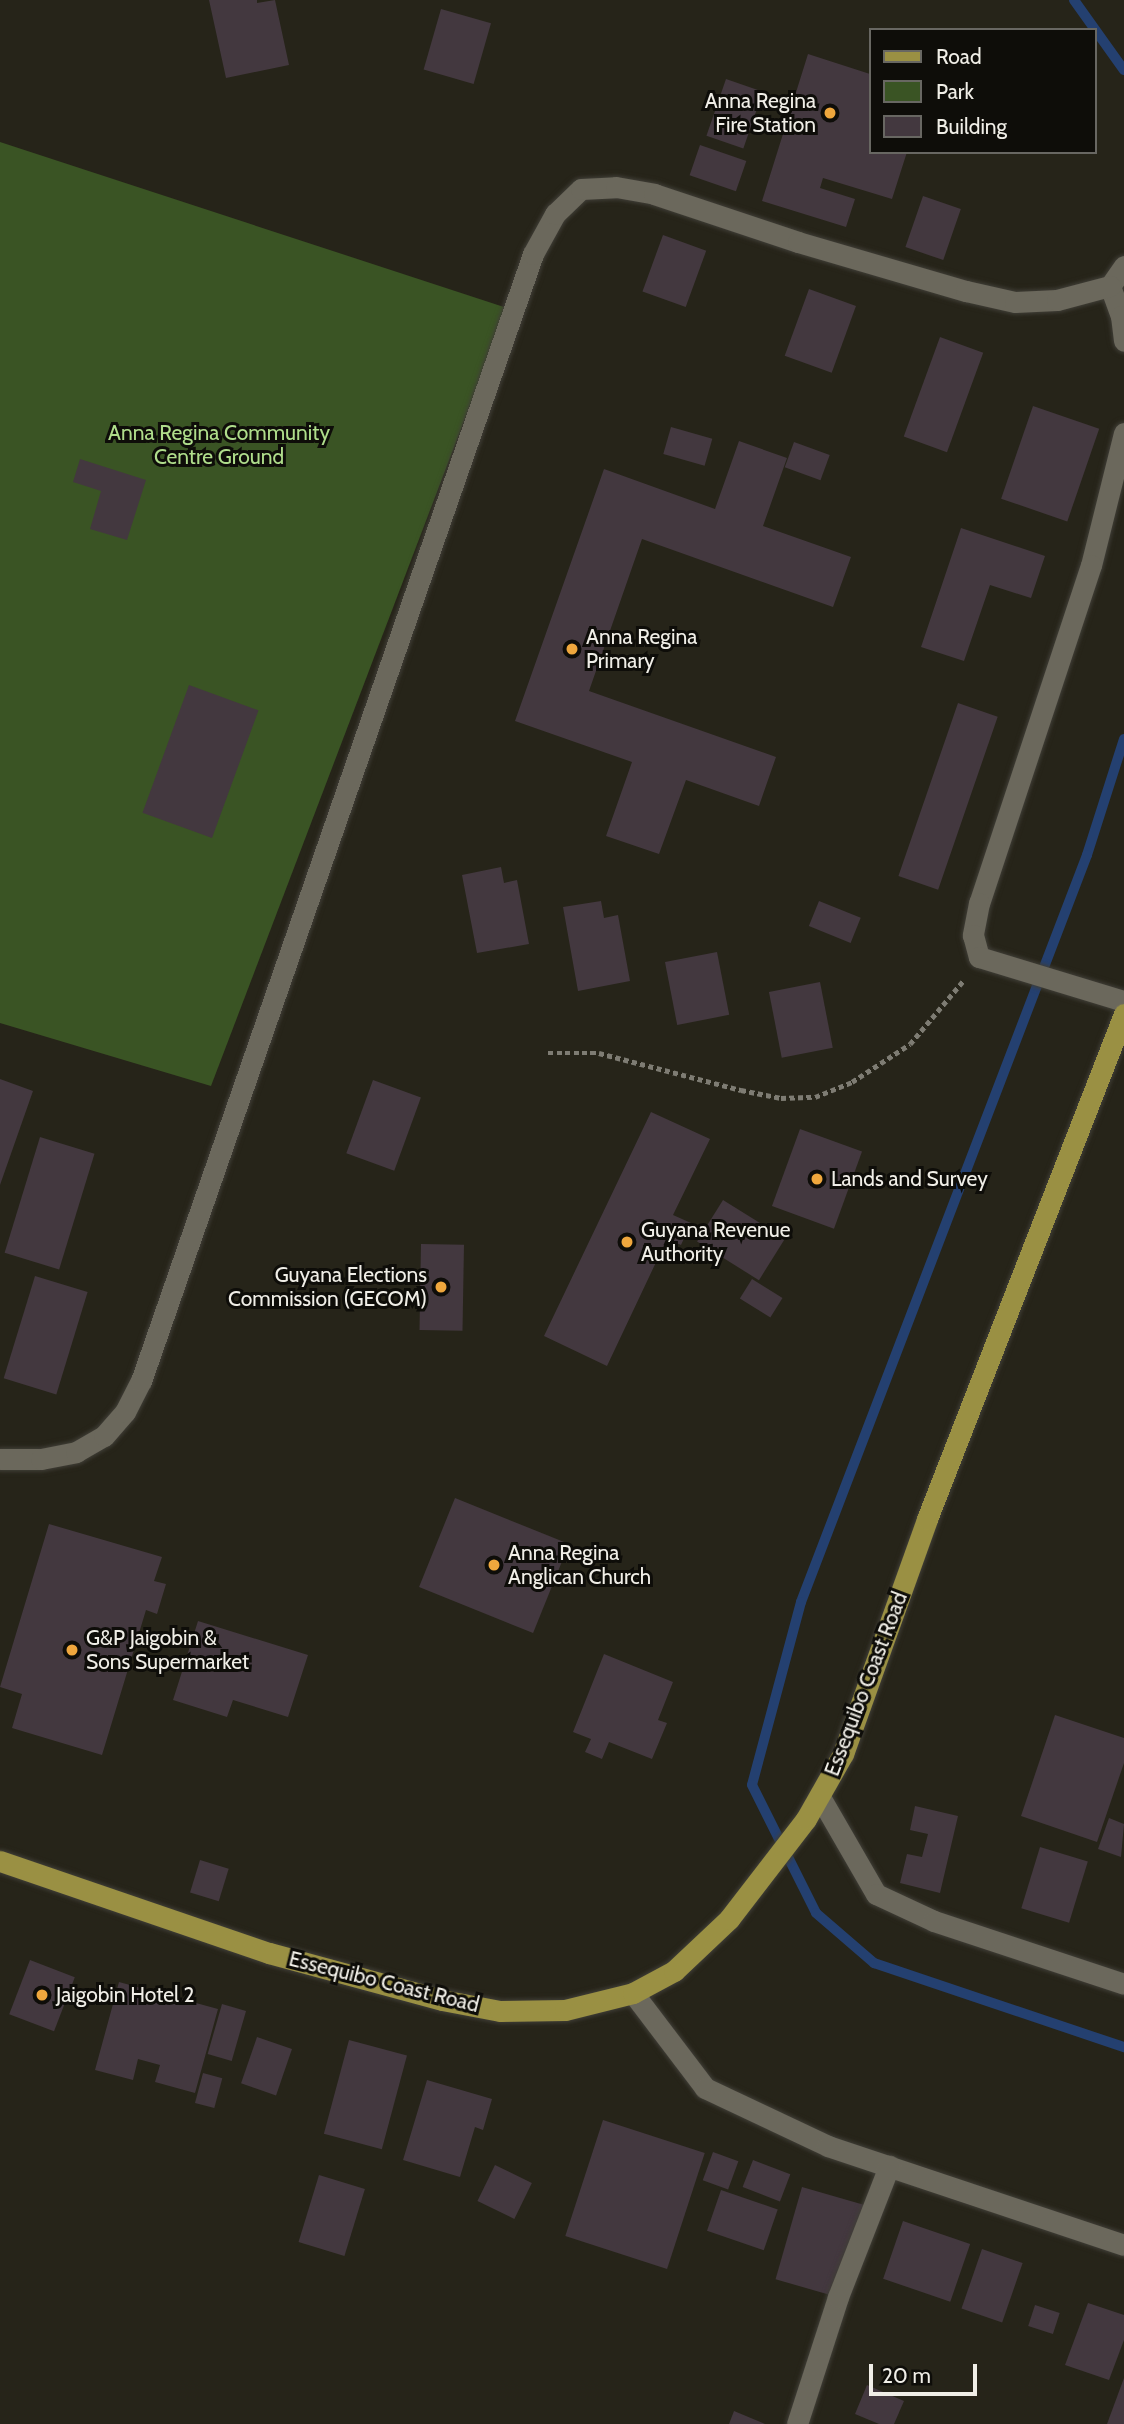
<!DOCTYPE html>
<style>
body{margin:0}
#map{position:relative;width:1124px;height:2424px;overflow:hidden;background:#262419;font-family:Cabin,sans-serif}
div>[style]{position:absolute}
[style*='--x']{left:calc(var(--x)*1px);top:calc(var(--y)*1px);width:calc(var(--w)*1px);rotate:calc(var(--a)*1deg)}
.green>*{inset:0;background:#3a5424}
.stream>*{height:10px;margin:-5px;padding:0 5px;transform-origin:5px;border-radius:5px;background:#244070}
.building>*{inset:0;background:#43383f;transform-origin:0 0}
.path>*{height:4.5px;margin-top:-2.25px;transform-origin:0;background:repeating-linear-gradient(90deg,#7e7c73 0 5px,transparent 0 8.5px)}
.roads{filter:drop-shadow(0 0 2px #403e37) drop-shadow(0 0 2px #403e37)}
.minor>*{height:21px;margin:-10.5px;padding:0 10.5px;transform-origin:10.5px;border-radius:10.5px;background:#6b685c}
.major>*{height:21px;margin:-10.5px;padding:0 10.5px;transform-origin:10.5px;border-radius:10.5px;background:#9a9043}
.dots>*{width:19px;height:19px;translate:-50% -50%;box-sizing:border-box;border:4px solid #0e0d09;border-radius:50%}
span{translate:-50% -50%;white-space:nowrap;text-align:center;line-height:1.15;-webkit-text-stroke:6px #0e0d09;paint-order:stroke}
.poi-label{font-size:21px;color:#f0eee7}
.right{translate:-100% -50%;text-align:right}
.left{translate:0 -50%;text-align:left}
.park-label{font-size:21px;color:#afdd8b}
.street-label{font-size:21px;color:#f0eee7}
.legend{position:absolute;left:869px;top:28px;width:228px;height:126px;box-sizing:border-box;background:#0e0d09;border:2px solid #686762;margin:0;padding:9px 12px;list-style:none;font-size:21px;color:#f0eee7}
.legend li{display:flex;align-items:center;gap:14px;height:35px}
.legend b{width:35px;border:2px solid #686762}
.scale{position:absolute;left:869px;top:2364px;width:108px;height:32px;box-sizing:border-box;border:4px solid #f0eee7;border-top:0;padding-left:9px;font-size:21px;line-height:24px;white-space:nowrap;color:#f0eee7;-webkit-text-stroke:5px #0e0d09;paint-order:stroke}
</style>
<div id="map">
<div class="green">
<div style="clip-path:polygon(0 142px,507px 308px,211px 1086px,0 1023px)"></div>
</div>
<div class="stream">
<div style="--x:1074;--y:0;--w:86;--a:54.5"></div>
<div style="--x:1124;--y:739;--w:122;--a:107.7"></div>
<div style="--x:1087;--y:855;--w:800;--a:110.95"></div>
<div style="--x:801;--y:1602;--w:189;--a:105"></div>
<div style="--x:752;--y:1785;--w:143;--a:63.4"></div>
<div style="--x:816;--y:1913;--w:77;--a:40.8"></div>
<div style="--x:874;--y:1963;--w:264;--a:18.6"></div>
</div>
<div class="building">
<div style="clip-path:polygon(209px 0,257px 0,257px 3px,275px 0,289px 65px,226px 78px)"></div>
<div style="left:441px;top:9px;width:52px;height:63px;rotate:16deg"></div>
<div style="clip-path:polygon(808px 54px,870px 74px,870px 152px,907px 152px,892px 199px,823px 178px,820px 188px,855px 199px,846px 227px,762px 201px)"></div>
<div style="left:726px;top:79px;width:39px;height:60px;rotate:19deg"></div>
<div style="left:700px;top:145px;width:49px;height:32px;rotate:19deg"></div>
<div style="left:923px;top:196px;width:40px;height:54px;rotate:19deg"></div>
<div style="left:663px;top:235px;width:46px;height:60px;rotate:20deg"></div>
<div style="left:809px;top:289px;width:50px;height:71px;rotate:20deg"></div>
<div style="left:940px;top:337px;width:46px;height:106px;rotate:20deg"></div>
<div style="left:1033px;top:406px;width:70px;height:98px;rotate:19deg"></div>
<div style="left:671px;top:427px;width:43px;height:28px;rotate:16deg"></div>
<div style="clip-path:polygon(739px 441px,787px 458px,763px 526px,851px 557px,833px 607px,642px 539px,589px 691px,776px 757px,759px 806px,686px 780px,659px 854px,606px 836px,632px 762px,515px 721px,604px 469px,715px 509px)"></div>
<div style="left:794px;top:442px;width:38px;height:27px;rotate:20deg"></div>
<div style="clip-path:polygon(80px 459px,146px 480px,127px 540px,90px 529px,101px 491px,73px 482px)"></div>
<div style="clip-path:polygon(961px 528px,1045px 556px,1031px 598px,990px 585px,964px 661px,921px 647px)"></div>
<div style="left:189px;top:685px;width:74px;height:136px;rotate:20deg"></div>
<div style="left:958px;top:703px;width:42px;height:183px;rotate:19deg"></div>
<div style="clip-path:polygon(501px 867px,504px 883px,517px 880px,529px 944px,477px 953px,462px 875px)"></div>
<div style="clip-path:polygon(601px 901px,604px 918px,618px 915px,630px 981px,578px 991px,563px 907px)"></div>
<div style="left:819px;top:901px;width:45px;height:27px;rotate:22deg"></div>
<div style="left:717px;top:952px;width:64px;height:53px;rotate:79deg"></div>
<div style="left:820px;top:982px;width:67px;height:52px;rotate:79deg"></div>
<div style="clip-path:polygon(0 1079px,33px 1091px,0 1185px)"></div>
<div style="left:373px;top:1080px;width:51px;height:78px;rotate:20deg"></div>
<div style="clip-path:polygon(651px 1112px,710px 1139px,673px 1215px,691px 1223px,681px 1245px,667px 1239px,607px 1366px,544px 1336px)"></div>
<div style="left:800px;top:1129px;width:66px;height:82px;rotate:20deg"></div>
<div style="left:40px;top:1137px;width:57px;height:121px;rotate:17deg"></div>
<div style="left:723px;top:1200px;width:73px;height:49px;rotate:32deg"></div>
<div style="left:421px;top:1244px;width:43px;height:86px;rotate:1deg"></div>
<div style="left:35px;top:1276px;width:55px;height:107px;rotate:17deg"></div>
<div style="left:752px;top:1279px;width:36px;height:23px;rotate:32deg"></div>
<div style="left:455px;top:1498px;width:123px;height:96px;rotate:22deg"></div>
<div style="clip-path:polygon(49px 1524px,162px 1557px,154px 1581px,166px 1584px,157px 1614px,146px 1610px,102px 1755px,12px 1728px,22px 1694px,0 1687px)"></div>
<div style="clip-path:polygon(198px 1621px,308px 1655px,288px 1717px,233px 1700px,227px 1717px,173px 1700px)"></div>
<div style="clip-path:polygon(604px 1654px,673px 1682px,658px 1720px,667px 1723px,652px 1759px,609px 1742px,602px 1759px,585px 1752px,591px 1739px,573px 1732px)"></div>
<div style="clip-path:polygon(1055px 1715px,1124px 1738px,1124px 1763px,1097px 1842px,1021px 1816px)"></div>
<div style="clip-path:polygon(915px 1806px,958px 1816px,940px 1893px,900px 1883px,907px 1854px,922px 1857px,928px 1834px,910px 1830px)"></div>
<div style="clip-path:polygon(1109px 1818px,1124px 1824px,1121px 1857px,1098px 1849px)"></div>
<div style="left:1040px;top:1847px;width:50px;height:64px;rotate:17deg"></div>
<div style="left:200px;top:1860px;width:30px;height:34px;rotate:17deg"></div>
<div style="left:30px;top:1960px;width:48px;height:58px;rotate:21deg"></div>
<div style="clip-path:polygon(119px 1982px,218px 2009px,195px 2093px,155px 2082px,160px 2065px,138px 2059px,133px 2080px,95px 2070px)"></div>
<div style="left:222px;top:2004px;width:25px;height:52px;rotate:16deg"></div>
<div style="left:257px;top:2037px;width:37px;height:49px;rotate:19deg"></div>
<div style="left:349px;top:2040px;width:60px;height:97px;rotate:15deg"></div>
<div style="left:203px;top:2073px;width:20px;height:31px;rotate:15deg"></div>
<div style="clip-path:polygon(427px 2080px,492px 2099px,483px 2130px,475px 2127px,460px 2177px,403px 2160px)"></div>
<div style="left:603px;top:2120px;width:107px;height:122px;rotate:18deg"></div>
<div style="left:713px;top:2152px;width:27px;height:30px;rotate:20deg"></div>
<div style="left:753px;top:2160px;width:40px;height:29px;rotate:21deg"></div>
<div style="left:495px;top:2165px;width:41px;height:40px;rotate:26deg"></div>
<div style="left:319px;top:2175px;width:48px;height:70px;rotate:17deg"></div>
<div style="left:802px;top:2187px;width:65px;height:96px;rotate:16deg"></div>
<div style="left:721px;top:2190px;width:60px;height:43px;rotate:19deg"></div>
<div style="left:903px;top:2221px;width:71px;height:61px;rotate:19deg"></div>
<div style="left:982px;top:2249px;width:43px;height:63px;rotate:19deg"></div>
<div style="clip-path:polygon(1088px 2303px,1124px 2315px,1124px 2340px,1109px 2380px,1065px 2365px)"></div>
<div style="left:1035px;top:2305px;width:26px;height:22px;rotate:18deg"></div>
<div style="clip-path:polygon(1124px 2378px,1124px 2424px,1107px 2424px)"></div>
<div style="clip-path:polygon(867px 2385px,904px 2401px,894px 2424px,879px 2424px,855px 2414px)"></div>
<div style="clip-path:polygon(734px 2411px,765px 2424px,729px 2424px)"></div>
</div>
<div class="path">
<div style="--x:548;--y:1053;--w:51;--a:0"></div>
<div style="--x:599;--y:1053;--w:147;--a:14.6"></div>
<div style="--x:741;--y:1090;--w:41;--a:11.3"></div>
<div style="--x:781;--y:1098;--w:34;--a:-2"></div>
<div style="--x:815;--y:1097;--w:40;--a:-22"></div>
<div style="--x:852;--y:1082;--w:69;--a:-33.2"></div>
<div style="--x:910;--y:1044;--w:82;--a:-49.9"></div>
</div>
<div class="roads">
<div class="minor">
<div style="--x:1124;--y:266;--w:24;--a:125"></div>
<div style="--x:1110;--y:286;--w:32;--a:70"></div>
<div style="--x:1121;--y:316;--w:25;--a:83"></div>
<div style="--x:1124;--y:433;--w:136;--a:104"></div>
<div style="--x:1091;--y:565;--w:356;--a:108.3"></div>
<div style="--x:979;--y:903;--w:33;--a:101"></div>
<div style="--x:973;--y:935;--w:23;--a:75"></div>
<div style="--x:979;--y:957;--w:152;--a:16.9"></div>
<div style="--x:0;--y:1459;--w:41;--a:0"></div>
<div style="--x:41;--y:1459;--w:36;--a:-11"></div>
<div style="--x:76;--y:1452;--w:32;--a:-30"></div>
<div style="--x:104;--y:1436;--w:32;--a:-49"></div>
<div style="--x:125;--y:1412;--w:35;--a:-63"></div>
<div style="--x:141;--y:1381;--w:1193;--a:-70.82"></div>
<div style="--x:533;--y:254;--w:46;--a:-61.2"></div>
<div style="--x:555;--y:214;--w:36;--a:-44"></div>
<div style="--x:581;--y:189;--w:35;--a:-3"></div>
<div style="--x:616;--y:187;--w:39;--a:10"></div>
<div style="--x:654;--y:194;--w:152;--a:18.4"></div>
<div style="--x:798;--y:242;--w:175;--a:16.3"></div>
<div style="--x:966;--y:291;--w:50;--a:12.7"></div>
<div style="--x:1015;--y:302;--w:42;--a:-2.7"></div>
<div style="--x:1057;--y:300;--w:55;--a:-14.8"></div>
<div style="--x:820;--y:1797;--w:112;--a:60"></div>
<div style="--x:876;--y:1894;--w:64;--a:25"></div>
<div style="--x:934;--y:1921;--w:200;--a:18.3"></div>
<div style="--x:633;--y:1993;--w:119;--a:52.8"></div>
<div style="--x:705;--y:2088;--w:136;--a:25.2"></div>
<div style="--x:828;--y:2146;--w:312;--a:18.5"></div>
<div style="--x:797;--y:2424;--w:133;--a:-72.1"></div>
<div style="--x:838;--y:2297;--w:141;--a:-68.7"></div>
</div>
<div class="major">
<div style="--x:0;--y:1861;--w:284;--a:18.9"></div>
<div style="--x:269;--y:1953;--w:179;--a:15.2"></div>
<div style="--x:442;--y:2000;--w:59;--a:10.7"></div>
<div style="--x:500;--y:2011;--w:65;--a:-0.9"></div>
<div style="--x:565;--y:2010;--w:70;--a:-14"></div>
<div style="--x:633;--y:1993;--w:47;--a:-28.2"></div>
<div style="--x:674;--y:1971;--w:76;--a:-43.4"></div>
<div style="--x:729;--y:1919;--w:126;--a:-52.4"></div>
<div style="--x:806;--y:1819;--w:75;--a:-60.4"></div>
<div style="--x:843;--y:1754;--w:250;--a:-70.3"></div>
<div style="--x:927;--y:1519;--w:542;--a:-68.69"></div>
</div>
</div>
<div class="dots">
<div style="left:830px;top:113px;background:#efa73d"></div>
<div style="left:572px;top:649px;background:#efa73d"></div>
<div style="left:817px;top:1179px;background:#efa73d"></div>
<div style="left:627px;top:1242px;background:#efa73d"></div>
<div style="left:441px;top:1287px;background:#efa73d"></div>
<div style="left:494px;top:1565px;background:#efa73d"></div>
<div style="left:72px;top:1650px;background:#efa73d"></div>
<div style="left:42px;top:1995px;background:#efa73d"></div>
</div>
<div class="poi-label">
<span class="right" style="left:816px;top:113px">Anna Regina<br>Fire Station</span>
<span class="left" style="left:586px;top:649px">Anna Regina<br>Primary</span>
<span class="left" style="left:831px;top:1179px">Lands and Survey</span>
<span class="left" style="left:641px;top:1242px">Guyana Revenue<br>Authority</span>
<span class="right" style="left:427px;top:1287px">Guyana Elections<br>Commission (GECOM)</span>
<span class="left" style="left:508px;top:1565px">Anna Regina<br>Anglican Church</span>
<span class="left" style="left:86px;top:1650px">G&amp;P Jaigobin &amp;<br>Sons Supermarket</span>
<span class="left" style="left:56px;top:1995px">Jaigobin Hotel 2</span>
</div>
<div class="park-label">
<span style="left:219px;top:445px">Anna Regina Community<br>Centre Ground</span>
</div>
<div class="street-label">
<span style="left:866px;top:1684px;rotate:-69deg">Essequibo Coast Road</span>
<span style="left:384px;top:1982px;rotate:14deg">Essequibo Coast Road</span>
</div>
<ul class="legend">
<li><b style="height:9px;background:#9a9043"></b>Road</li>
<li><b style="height:19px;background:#3a5424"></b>Park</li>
<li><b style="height:19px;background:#43383f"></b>Building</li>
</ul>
<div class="scale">20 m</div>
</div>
